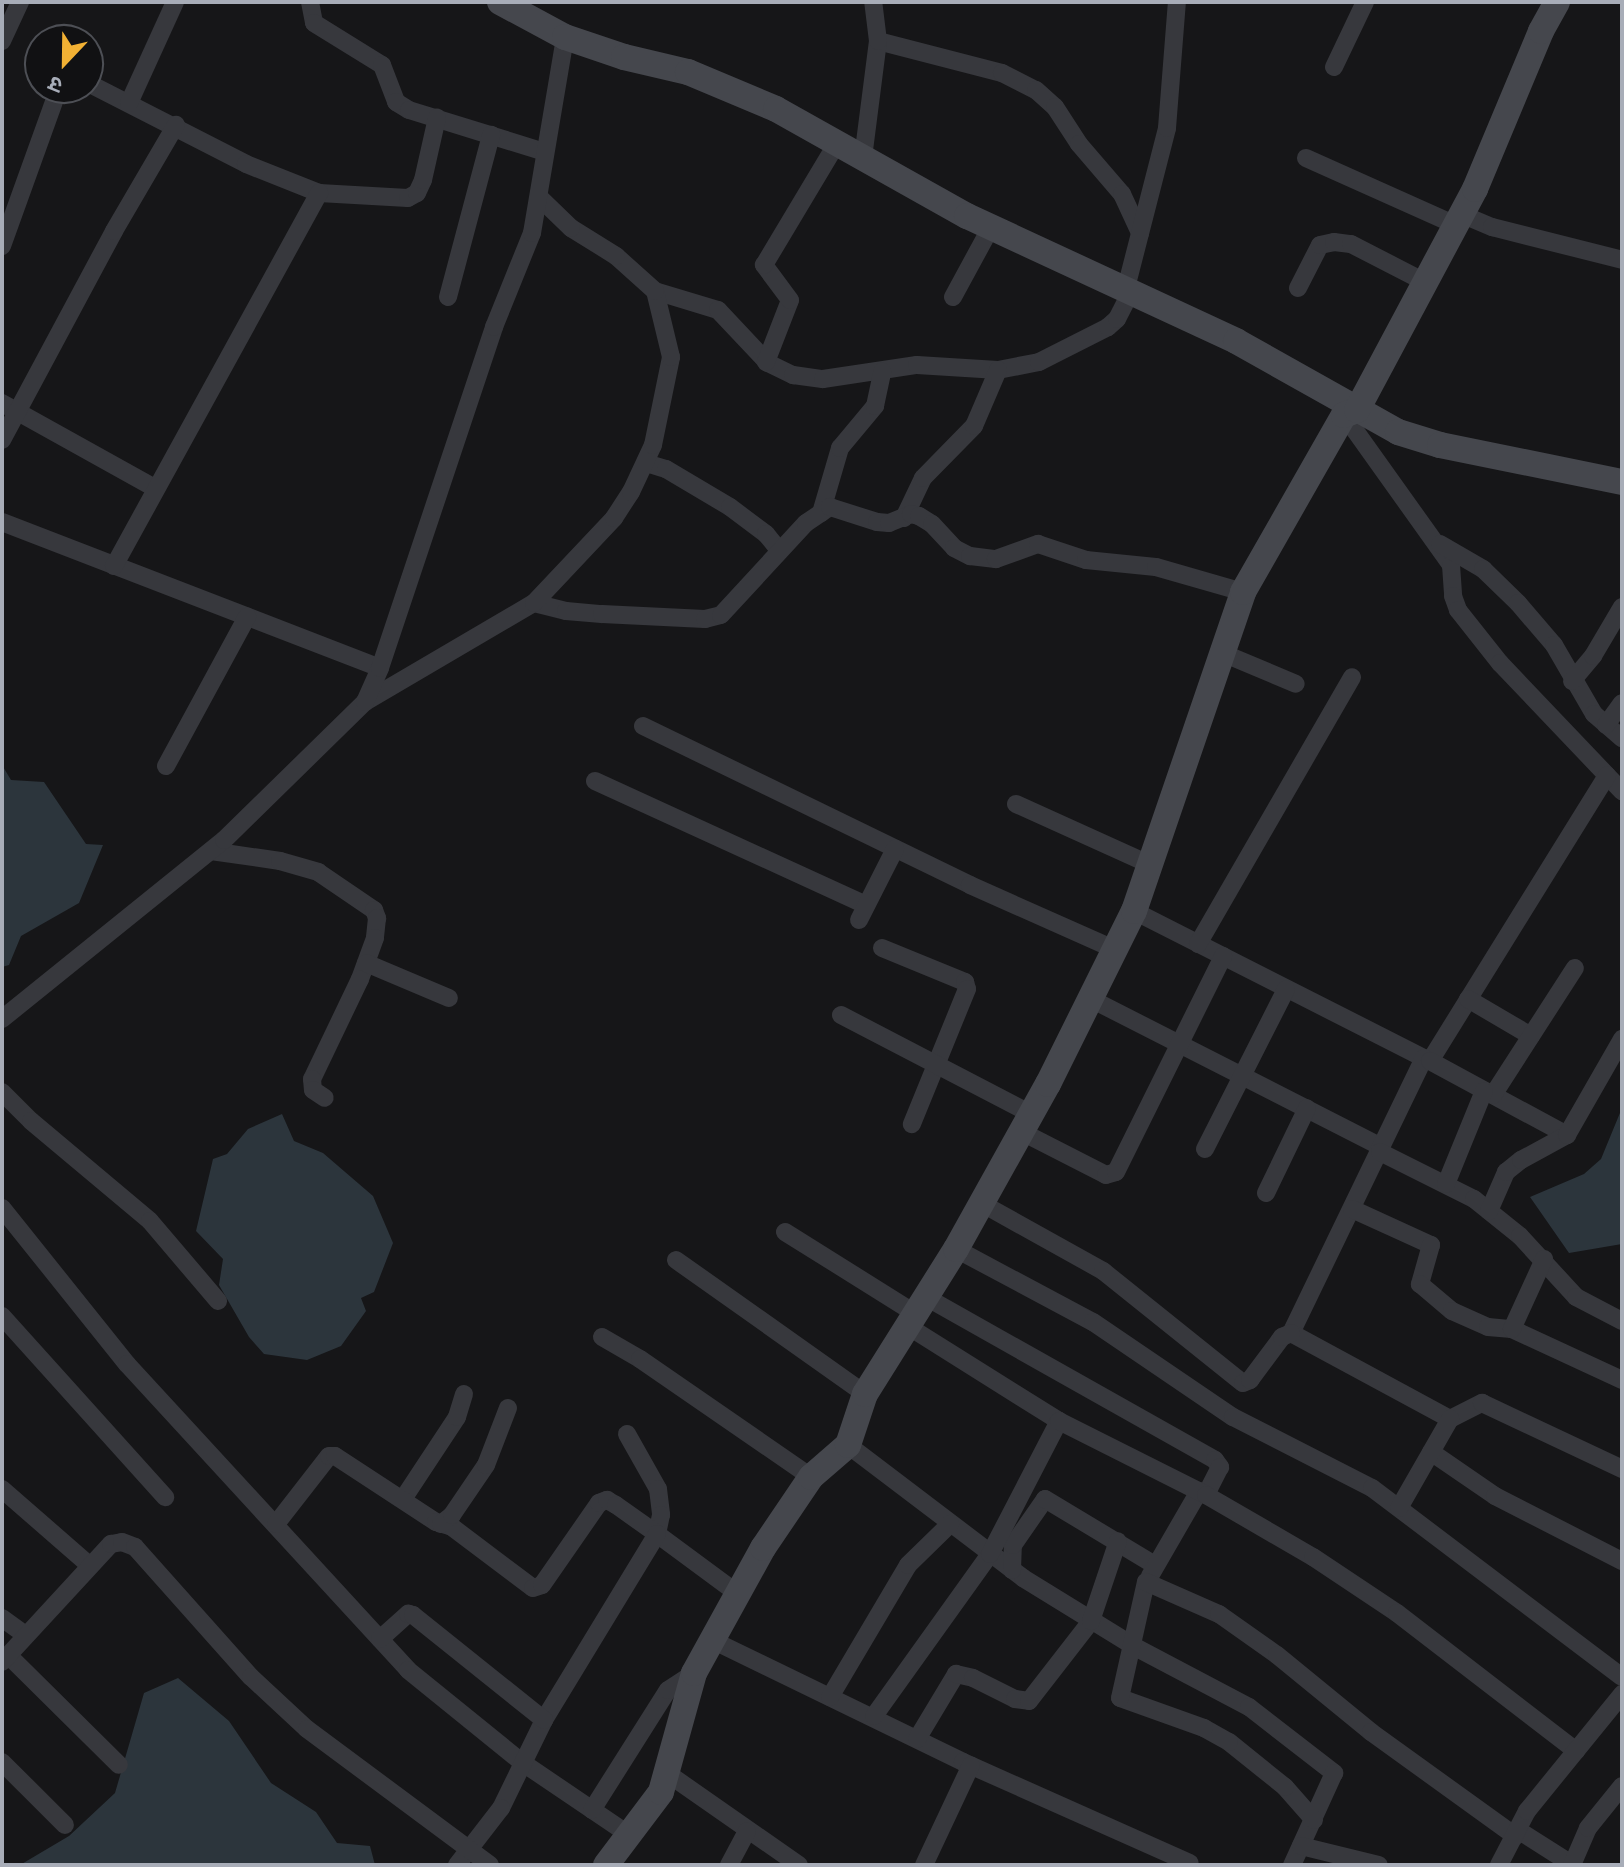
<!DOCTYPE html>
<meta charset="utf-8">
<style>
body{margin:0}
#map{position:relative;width:1624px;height:1867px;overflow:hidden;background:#161618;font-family:"Roboto Condensed","Noto Sans Devanagari",sans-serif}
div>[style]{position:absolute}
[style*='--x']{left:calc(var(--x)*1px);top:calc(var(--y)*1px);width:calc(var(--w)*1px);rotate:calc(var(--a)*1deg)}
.water>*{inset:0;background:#2c353c}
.street>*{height:18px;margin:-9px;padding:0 9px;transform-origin:9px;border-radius:9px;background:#37383d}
.secondary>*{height:26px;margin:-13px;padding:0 13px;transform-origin:13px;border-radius:13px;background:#45474d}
span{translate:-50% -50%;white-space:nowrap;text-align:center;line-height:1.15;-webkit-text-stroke:6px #111113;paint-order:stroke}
.frame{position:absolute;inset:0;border:4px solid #a8adb8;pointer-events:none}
.north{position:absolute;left:24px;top:24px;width:80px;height:80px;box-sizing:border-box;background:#111113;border:2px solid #4d4f55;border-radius:50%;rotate:202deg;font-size:22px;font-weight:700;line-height:32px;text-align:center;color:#a8adb8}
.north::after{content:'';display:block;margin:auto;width:28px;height:36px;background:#f2b134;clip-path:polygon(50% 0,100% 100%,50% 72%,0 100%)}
</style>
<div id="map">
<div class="water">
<div style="clip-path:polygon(2px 765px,11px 780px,44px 782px,86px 844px,103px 845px,79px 903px,21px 936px,9px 965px,2px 967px)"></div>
<div style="clip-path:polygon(1622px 1108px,1622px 1244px,1569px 1253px,1530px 1197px,1584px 1174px,1601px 1159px)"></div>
<div style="clip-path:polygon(282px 1114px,294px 1141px,323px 1153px,373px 1196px,393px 1243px,374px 1292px,361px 1298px,366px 1311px,341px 1346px,307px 1360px,264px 1354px,249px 1337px,219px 1285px,223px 1259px,196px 1231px,213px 1159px,227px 1154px,248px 1129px)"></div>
<div style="clip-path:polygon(178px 1678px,229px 1721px,271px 1783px,316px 1812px,337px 1843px,370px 1846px,375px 1865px,20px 1865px,69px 1836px,115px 1793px,144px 1693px)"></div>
</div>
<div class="street">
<div style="--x:310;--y:2;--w:21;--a:79"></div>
<div style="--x:314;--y:23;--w:80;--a:31.7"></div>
<div style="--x:382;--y:65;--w:40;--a:69"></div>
<div style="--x:396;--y:102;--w:15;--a:32"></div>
<div style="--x:409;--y:110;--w:142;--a:17.2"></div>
<div style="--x:2;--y:41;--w:43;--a:-65.2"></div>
<div style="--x:878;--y:41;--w:128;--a:14.5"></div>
<div style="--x:1002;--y:73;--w:38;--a:27"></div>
<div style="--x:1036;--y:90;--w:25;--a:42"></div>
<div style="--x:1055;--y:107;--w:44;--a:57"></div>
<div style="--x:1079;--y:144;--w:66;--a:49.3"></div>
<div style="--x:1122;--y:194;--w:43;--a:65.2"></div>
<div style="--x:1334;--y:67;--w:72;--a:-64.5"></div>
<div style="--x:88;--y:83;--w:178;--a:27.1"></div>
<div style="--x:246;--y:164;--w:79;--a:21.7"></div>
<div style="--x:319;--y:193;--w:89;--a:3.2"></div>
<div style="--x:408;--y:198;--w:10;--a:-29"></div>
<div style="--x:417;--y:193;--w:14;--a:-65"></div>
<div style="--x:423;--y:180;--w:64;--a:-77.3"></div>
<div style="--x:129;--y:103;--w:111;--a:-65.5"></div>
<div style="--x:863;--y:158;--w:118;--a:-82.7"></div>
<div style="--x:878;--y:41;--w:39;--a:-97"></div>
<div style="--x:1306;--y:158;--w:164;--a:24.1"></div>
<div style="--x:1461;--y:214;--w:34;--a:23"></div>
<div style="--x:1492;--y:227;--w:134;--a:14.2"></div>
<div style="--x:2;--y:246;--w:168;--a:-70.2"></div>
<div style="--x:1126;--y:288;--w:165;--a:-75.6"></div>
<div style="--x:1167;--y:128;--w:126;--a:-85.5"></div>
<div style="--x:1298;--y:288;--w:48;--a:-62.9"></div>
<div style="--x:1320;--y:245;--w:14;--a:-12"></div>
<div style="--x:1334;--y:242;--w:17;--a:7"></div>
<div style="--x:1351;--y:244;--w:83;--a:27.2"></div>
<div style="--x:655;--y:291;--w:66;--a:16.8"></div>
<div style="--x:718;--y:310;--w:73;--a:46.7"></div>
<div style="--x:768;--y:363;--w:28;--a:26"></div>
<div style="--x:793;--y:375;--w:30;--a:8"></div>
<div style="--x:823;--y:379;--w:95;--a:-8.5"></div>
<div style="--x:917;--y:365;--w:81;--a:3.5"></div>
<div style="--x:998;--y:370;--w:42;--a:-11"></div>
<div style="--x:1039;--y:362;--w:77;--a:-26.9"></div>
<div style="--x:1108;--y:327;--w:12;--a:-42"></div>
<div style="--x:1117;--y:319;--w:31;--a:-63"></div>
<div style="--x:448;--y:297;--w:168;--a:-75.1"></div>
<div style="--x:953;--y:297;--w:80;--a:-61.5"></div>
<div style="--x:766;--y:362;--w:66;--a:-68.8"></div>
<div style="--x:790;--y:300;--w:44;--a:-126.6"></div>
<div style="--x:764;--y:265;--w:142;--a:-59.1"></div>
<div style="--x:2;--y:403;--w:175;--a:29.1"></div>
<div style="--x:1344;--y:415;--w:184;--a:54.5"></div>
<div style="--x:1451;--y:565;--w:31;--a:86"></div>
<div style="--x:1453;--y:596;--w:15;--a:70"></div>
<div style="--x:1458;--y:610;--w:68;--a:51.6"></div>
<div style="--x:1500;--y:663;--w:177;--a:46.4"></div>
<div style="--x:2;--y:440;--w:237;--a:-61.8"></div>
<div style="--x:114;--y:231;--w:123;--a:-59.7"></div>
<div style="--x:646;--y:463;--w:21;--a:17"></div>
<div style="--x:666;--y:469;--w:74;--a:30.7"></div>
<div style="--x:730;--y:507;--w:45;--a:36.9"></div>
<div style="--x:766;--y:534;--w:21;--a:51"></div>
<div style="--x:821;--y:513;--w:68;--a:-73.7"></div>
<div style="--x:840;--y:448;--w:55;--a:-50.2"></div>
<div style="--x:875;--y:406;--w:35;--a:-78"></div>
<div style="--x:904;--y:518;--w:44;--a:-64.6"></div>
<div style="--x:923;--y:478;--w:73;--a:-45.6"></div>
<div style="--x:974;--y:426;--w:61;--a:-66.8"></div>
<div style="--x:2;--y:522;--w:405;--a:21.1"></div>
<div style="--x:1440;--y:544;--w:50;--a:30.2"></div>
<div style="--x:1483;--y:569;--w:49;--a:44.2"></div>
<div style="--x:1518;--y:603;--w:55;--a:49.4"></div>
<div style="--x:1554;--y:645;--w:80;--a:59.9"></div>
<div style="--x:1594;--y:714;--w:37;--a:41"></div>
<div style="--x:114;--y:566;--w:426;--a:-61.2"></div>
<div style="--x:534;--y:603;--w:33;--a:14"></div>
<div style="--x:566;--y:611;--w:36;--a:5"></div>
<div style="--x:602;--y:614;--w:103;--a:2.8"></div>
<div style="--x:705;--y:619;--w:16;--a:-14"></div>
<div style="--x:721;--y:615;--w:125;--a:-47.3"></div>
<div style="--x:806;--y:523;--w:29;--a:-34"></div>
<div style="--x:830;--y:507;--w:49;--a:17.7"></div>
<div style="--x:877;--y:522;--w:12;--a:5"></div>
<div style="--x:889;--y:523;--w:24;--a:-22"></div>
<div style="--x:911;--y:514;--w:8;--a:14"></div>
<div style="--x:919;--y:516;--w:15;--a:32"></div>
<div style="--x:932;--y:524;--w:33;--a:47"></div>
<div style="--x:954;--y:548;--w:18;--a:27"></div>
<div style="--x:970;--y:556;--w:26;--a:7"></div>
<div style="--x:996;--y:559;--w:45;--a:-19.7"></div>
<div style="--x:1038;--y:544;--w:51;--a:18.4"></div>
<div style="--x:1086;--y:560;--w:70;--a:5.7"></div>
<div style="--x:1156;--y:567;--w:91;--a:16"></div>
<div style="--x:1220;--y:652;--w:82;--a:22.8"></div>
<div style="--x:1572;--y:681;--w:33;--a:-50"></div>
<div style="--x:1593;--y:656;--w:57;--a:-59.4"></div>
<div style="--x:365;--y:702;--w:196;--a:-30.4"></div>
<div style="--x:534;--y:603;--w:117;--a:-46.7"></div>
<div style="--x:614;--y:518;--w:31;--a:-57"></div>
<div style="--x:631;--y:492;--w:52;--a:-64.9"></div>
<div style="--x:653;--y:445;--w:90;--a:-78.4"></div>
<div style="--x:671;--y:357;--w:68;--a:-103.6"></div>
<div style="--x:655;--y:291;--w:52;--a:-138.1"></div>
<div style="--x:616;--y:256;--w:53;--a:-148.1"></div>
<div style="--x:571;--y:228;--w:45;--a:-135.9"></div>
<div style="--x:1606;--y:725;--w:27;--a:-54"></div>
<div style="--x:643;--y:726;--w:364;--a:25.9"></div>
<div style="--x:970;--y:885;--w:160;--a:24"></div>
<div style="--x:166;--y:766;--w:170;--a:-61.5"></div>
<div style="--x:595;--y:781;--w:298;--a:24.6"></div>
<div style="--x:1016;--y:804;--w:146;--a:24.3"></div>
<div style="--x:211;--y:851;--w:70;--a:8.2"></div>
<div style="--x:280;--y:861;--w:40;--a:16"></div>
<div style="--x:318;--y:872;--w:68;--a:34.2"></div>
<div style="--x:374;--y:910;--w:9;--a:69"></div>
<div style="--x:377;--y:918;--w:20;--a:96"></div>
<div style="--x:375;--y:938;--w:44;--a:110.1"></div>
<div style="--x:360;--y:979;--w:111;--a:115.6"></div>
<div style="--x:312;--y:1079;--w:11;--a:85"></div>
<div style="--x:313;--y:1090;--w:14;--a:34"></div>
<div style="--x:1134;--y:911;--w:332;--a:26.9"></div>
<div style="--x:1430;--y:1061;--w:336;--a:-58.2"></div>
<div style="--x:859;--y:920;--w:80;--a:-63.1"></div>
<div style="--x:1198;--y:944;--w:308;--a:-60"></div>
<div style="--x:882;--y:948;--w:90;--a:22.3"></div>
<div style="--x:965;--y:982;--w:7;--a:74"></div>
<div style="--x:967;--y:989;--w:146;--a:112.2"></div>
<div style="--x:366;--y:963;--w:90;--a:22.9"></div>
<div style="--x:1091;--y:999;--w:326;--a:27"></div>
<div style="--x:1468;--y:999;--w:73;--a:30.4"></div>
<div style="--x:841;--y:1015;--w:214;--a:27.5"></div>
<div style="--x:2;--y:1019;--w:285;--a:-38.9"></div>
<div style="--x:224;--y:840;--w:197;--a:-44.4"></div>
<div style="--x:365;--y:702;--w:37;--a:-66"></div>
<div style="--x:380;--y:668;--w:360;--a:-71.5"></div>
<div style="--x:494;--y:327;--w:101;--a:-68"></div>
<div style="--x:532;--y:233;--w:199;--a:-80.4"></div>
<div style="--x:1424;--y:1058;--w:305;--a:115.8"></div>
<div style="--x:1291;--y:1333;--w:181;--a:28.4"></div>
<div style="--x:1450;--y:1419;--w:36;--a:-27"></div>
<div style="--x:1482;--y:1403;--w:155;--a:25.2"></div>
<div style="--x:1430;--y:1061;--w:156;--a:28.4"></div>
<div style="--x:2;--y:1092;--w:41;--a:45"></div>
<div style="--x:31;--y:1121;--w:155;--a:40"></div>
<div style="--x:150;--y:1221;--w:105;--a:49.6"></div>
<div style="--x:1493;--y:1095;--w:151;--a:-57.2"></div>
<div style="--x:1022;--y:1132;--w:94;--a:27.1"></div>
<div style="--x:1106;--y:1175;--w:10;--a:-17"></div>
<div style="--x:1116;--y:1172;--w:241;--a:-63.6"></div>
<div style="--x:1205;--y:1149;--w:179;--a:-63.1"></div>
<div style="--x:1380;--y:1152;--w:105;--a:26.6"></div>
<div style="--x:1474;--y:1199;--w:59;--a:38.8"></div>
<div style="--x:1520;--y:1236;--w:83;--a:47.4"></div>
<div style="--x:1576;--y:1297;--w:52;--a:27.6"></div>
<div style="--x:1446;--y:1184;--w:100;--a:-67.8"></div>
<div style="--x:1266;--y:1193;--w:94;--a:-64.2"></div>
<div style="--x:981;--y:1203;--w:140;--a:29.1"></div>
<div style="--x:1103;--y:1271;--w:179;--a:38.7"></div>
<div style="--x:1243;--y:1383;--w:8;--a:-23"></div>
<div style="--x:1250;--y:1380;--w:54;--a:-53.3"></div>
<div style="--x:1282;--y:1337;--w:10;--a:-24"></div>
<div style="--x:2;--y:1208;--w:200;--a:51.3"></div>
<div style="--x:127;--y:1364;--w:415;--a:47.4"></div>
<div style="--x:408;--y:1670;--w:148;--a:39"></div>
<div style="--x:523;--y:1763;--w:130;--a:34.1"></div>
<div style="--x:1352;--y:1209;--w:87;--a:24.5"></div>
<div style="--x:1431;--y:1245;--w:41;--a:105.8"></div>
<div style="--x:1420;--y:1284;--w:42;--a:40.2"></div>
<div style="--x:1452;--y:1311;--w:39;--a:24"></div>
<div style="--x:1488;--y:1327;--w:24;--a:5"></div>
<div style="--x:1512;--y:1329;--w:121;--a:24.9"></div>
<div style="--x:1489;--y:1211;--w:43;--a:-66.4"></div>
<div style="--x:1506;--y:1172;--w:19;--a:-39"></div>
<div style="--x:1521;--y:1160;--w:52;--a:-28.5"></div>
<div style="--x:1567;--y:1135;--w:111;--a:-60.2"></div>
<div style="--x:785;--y:1232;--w:151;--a:32"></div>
<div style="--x:956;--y:1249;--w:155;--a:28.1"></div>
<div style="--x:1093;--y:1322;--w:169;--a:34.2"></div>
<div style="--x:1233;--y:1417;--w:156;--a:27.1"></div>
<div style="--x:1372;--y:1488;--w:313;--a:37.1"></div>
<div style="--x:676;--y:1260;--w:232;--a:35.3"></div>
<div style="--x:924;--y:1296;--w:334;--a:29.4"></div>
<div style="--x:1215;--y:1460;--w:9;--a:54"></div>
<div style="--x:1220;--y:1467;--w:31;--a:117"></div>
<div style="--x:2;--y:1316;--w:244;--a:48"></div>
<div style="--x:906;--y:1325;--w:181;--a:32.1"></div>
<div style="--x:1512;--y:1329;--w:77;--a:-65.4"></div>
<div style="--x:602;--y:1337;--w:44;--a:30.1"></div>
<div style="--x:640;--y:1359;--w:208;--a:34.6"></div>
<div style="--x:627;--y:1434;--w:63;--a:60.6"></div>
<div style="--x:658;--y:1489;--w:26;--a:83"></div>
<div style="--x:661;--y:1515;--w:19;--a:102"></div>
<div style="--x:657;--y:1534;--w:101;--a:36.5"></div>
<div style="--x:848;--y:1445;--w:220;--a:37.2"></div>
<div style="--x:1023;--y:1578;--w:134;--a:31.6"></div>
<div style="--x:1137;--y:1648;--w:127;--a:27.8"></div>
<div style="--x:1249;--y:1707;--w:108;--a:37.8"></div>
<div style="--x:1334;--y:1773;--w:101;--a:114.5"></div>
<div style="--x:1431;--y:1452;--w:78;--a:34.5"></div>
<div style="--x:1495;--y:1496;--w:143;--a:27.1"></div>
<div style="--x:2;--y:1489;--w:116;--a:41.1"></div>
<div style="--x:403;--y:1499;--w:98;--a:-56.6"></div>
<div style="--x:457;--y:1417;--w:24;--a:-73"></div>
<div style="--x:1399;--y:1508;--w:103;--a:-60.2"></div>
<div style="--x:276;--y:1524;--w:86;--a:-52.1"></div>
<div style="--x:329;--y:1456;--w:6;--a:0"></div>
<div style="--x:335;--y:1456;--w:121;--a:33.2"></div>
<div style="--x:436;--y:1522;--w:17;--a:17"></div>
<div style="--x:452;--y:1527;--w:101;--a:37"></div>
<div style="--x:533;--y:1588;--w:9;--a:-18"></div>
<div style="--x:542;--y:1585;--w:100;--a:-55.2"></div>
<div style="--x:599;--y:1503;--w:9;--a:-21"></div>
<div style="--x:607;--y:1500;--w:10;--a:29"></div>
<div style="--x:616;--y:1505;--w:50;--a:35.3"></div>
<div style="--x:657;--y:1534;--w:218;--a:121.3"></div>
<div style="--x:544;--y:1720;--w:98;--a:116"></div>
<div style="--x:501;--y:1808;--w:72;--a:127.7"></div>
<div style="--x:441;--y:1524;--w:14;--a:-39"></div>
<div style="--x:452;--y:1515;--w:60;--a:-55.8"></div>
<div style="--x:486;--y:1465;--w:61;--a:-68.9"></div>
<div style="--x:1012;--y:1570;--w:25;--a:-88"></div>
<div style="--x:1013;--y:1545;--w:56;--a:-55.2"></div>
<div style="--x:1045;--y:1499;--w:128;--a:31"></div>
<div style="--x:1150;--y:1576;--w:98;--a:-60"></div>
<div style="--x:2;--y:1618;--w:29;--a:36"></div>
<div style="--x:380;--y:1639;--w:38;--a:-42"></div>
<div style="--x:408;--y:1614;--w:5;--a:11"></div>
<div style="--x:413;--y:1615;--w:168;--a:38.7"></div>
<div style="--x:712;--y:1640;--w:279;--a:25.9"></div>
<div style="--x:963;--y:1762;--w:248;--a:24"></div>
<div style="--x:8;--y:1655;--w:156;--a:44.7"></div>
<div style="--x:2;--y:1662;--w:161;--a:-47.3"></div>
<div style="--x:111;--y:1544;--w:11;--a:-10"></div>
<div style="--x:122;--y:1542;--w:14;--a:21"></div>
<div style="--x:135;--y:1547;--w:174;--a:48.3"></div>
<div style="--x:251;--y:1677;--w:76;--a:42.9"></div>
<div style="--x:307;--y:1729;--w:228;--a:36.6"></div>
<div style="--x:830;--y:1697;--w:153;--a:-59.4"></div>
<div style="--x:908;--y:1565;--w:59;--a:-44.3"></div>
<div style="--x:874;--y:1716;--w:199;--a:-54.4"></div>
<div style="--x:990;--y:1554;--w:150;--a:-62.6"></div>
<div style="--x:1059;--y:1421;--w:165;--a:26.7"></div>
<div style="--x:1206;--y:1495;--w:124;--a:30.1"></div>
<div style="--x:1313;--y:1557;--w:101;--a:33.7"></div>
<div style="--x:1397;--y:1613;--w:226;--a:37.6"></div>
<div style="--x:917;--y:1739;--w:76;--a:-59"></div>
<div style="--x:956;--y:1674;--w:17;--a:13"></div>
<div style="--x:973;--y:1678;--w:47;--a:26.6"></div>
<div style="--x:1015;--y:1699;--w:14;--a:8"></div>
<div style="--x:1029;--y:1701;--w:101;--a:-52.2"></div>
<div style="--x:1091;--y:1621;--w:84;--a:-71.4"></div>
<div style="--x:2;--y:1762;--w:89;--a:45"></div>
<div style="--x:667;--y:1773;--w:161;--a:34.9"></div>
<div style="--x:592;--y:1810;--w:142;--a:-57.7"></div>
<div style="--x:668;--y:1690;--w:31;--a:-33"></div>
<div style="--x:1314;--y:1820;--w:44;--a:-131.3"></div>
<div style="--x:1285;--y:1787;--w:72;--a:-141.2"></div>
<div style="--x:1229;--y:1742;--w:29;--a:-151"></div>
<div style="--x:1204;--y:1728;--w:89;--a:-160.3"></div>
<div style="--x:1120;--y:1698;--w:119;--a:-77.4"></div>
<div style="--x:1146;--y:1582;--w:80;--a:23.7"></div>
<div style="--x:1219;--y:1614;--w:71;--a:35.3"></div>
<div style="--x:1277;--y:1655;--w:122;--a:39.3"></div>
<div style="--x:1371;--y:1732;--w:178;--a:35.8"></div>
<div style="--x:1518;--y:1830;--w:65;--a:32.5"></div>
<div style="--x:1301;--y:1846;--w:80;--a:13.7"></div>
<div style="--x:729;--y:1865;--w:38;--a:-62"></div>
<div style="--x:924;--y:1865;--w:110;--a:-64.8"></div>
<div style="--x:1499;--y:1865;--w:61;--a:-62.6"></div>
<div style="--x:1527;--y:1811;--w:151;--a:-50.9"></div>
<div style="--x:1572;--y:1865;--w:40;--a:-66.6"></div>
<div style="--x:1588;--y:1828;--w:54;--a:-51"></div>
</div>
<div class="secondary">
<div style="--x:500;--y:2;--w:74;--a:28.3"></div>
<div style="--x:565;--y:37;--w:62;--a:18.7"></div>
<div style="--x:624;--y:57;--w:66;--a:13.2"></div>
<div style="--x:688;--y:72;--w:95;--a:22.8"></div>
<div style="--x:776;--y:109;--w:219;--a:29.3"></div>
<div style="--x:967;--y:216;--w:297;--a:24.9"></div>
<div style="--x:1236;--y:341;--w:186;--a:29.3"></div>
<div style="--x:1398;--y:432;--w:44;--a:17.2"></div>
<div style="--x:1440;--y:445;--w:186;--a:11.5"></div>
<div style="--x:606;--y:1865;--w:91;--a:-53"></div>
<div style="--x:661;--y:1792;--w:123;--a:-74.5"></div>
<div style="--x:694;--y:1673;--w:143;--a:-61.1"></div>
<div style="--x:763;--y:1548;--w:86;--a:-55.9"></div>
<div style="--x:811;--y:1477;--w:49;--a:-40.9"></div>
<div style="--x:848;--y:1445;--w:54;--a:-71.6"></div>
<div style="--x:865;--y:1394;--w:171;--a:-57.9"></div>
<div style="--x:956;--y:1249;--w:189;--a:-60.9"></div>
<div style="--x:1048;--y:1084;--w:193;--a:-63.6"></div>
<div style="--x:1134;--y:911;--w:337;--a:-71.1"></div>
<div style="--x:1243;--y:592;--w:204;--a:-60.3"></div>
<div style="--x:1344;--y:415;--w:14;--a:-21"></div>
<div style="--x:1357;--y:410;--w:251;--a:-61.9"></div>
<div style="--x:1475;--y:189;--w:171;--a:-67.3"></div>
<div style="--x:1541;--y:31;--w:33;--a:-61"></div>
</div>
<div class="frame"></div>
<div class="north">उ</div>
</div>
